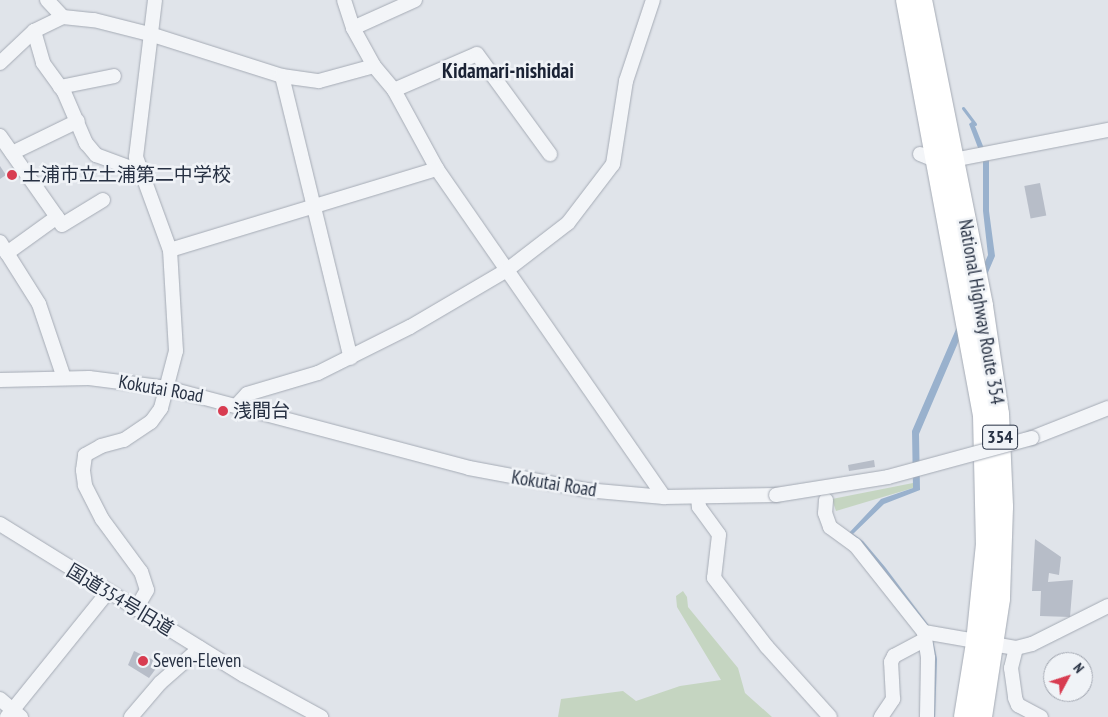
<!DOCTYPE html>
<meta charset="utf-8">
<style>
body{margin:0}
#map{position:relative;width:1108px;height:717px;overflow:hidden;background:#e0e4ea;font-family:"PT Sans Narrow","Noto Sans JP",sans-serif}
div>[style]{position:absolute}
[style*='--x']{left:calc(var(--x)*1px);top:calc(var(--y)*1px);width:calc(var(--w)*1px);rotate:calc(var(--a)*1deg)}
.green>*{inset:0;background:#c5d5c1}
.water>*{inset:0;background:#99b1cd}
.stream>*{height:3px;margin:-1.5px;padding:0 1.5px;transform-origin:1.5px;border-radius:1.5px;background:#99b1cd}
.building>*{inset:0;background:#b7bdc8;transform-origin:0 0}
.roads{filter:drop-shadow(0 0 1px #a5abb5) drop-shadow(0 0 1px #a5abb5)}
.minor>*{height:14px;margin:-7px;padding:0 7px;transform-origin:7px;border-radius:7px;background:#f3f5f8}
.highway>*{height:20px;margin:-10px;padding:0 10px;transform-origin:10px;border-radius:10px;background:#fff}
.bridges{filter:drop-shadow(0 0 1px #a5abb5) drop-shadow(0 0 1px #a5abb5)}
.minor-bridge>*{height:14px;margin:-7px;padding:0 7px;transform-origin:7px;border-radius:7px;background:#f3f5f8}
.dots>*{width:14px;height:14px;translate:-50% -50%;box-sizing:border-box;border:2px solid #f0f3f7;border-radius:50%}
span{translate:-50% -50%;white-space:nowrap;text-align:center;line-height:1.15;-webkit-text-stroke:5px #f0f3f7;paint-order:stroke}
.shield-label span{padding:1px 4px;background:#f0f3f7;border:1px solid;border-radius:4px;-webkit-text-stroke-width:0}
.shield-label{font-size:18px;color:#273143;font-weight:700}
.poi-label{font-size:19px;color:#273143}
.left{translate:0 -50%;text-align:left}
.street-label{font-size:19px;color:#273143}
.quarter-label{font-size:21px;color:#1a2234;font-weight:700}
.north{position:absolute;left:1043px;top:652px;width:50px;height:50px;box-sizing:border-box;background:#f0f3f7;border:1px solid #a0a5af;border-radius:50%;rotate:50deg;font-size:14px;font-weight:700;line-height:20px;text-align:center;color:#273143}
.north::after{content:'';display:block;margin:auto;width:18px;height:22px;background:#d83c51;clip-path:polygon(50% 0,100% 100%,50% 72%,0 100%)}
</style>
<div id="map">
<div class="green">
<div style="clip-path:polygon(913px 483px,913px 488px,836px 511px,832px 499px)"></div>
<div style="clip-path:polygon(683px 591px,687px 597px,688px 607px,738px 668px,745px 693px,772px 717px,558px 717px,561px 699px,623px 691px,636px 701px,680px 686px,721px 680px,677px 607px,676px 596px)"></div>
</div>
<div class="water">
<div style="clip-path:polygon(973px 121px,989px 161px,989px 211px,995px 256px,919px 434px,920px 490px,884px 504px,853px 534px,863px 541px,885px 567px,930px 627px,937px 659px,935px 717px,929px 717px,928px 637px,847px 535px,881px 499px,913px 488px,912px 431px,988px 255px,983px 211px,983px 161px,969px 124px)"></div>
</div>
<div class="stream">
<div style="--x:963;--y:108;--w:20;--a:53"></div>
</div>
<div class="building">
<div style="clip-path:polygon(0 166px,6px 175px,0 179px)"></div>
<div style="left:1040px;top:183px;width:33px;height:16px;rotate:79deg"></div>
<div style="clip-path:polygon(874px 460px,875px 467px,849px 471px,848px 465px)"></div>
<div style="clip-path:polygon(1035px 539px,1061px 557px,1059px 575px,1049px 573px,1048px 582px,1073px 580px,1070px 617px,1040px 616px,1041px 591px,1032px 591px)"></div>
<div style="clip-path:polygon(134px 651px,160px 663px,149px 678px,128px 665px)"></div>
</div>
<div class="roads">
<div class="minor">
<div style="--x:47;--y:0;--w:23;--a:47"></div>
<div style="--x:63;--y:17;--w:31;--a:6"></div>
<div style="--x:94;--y:20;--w:61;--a:14.3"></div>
<div style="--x:153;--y:35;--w:135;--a:17.6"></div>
<div style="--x:282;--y:76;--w:37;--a:8"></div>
<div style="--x:319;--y:81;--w:57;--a:-15.3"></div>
<div style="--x:344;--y:0;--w:29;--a:72"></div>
<div style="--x:353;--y:28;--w:43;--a:61.1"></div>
<div style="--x:374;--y:66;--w:31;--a:50"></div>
<div style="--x:394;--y:90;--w:90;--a:61.4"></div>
<div style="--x:437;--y:169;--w:399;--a:55.3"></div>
<div style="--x:353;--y:28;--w:68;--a:-24.3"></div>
<div style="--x:34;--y:31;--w:33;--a:74"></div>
<div style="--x:43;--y:63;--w:36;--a:54"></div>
<div style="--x:64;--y:92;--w:56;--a:66.7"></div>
<div style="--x:86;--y:143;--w:16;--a:50"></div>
<div style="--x:96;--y:155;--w:46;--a:20.4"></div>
<div style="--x:0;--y:63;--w:47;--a:-43.3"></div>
<div style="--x:34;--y:31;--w:32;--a:-26"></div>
<div style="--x:282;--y:76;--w:290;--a:76.3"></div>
<div style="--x:60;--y:87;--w:55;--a:-11.5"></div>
<div style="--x:394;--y:90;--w:90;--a:-23.4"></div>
<div style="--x:477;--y:54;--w:124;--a:53.9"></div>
<div style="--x:0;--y:136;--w:99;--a:54.9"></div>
<div style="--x:57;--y:217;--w:62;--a:144.2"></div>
<div style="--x:12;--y:153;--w:73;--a:-25.9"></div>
<div style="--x:920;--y:154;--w:16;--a:22"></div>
<div style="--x:935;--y:160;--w:18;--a:0"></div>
<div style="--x:953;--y:160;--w:158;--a:-11"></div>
<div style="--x:57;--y:217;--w:9;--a:58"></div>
<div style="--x:62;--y:225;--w:48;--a:-31.4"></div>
<div style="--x:0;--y:242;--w:73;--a:57.8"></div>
<div style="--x:39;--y:304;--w:78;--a:71.3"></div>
<div style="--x:170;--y:250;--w:279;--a:-16.9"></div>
<div style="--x:0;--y:380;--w:89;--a:-1.3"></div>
<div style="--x:89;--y:378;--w:79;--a:7.3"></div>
<div style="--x:167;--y:388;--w:312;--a:14.8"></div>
<div style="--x:469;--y:468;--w:119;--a:10.6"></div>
<div style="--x:586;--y:490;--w:78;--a:5.1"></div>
<div style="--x:664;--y:497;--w:112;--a:-1"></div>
<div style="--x:238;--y:404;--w:13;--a:-48"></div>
<div style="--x:247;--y:394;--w:74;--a:-16.5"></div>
<div style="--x:318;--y:373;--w:103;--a:-26.6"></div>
<div style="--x:410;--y:327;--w:113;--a:-30.4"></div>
<div style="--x:507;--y:270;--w:77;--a:-37.6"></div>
<div style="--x:568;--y:223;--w:74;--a:-52.7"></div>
<div style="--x:613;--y:164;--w:84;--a:-81.1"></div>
<div style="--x:626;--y:81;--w:85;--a:-71.6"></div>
<div style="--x:1032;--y:438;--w:82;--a:-21.5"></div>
<div style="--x:698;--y:498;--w:9;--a:84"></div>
<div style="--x:699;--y:507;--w:34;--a:54"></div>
<div style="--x:719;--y:535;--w:43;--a:96.6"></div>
<div style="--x:714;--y:578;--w:87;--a:52.5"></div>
<div style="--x:767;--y:647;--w:94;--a:48"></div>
<div style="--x:826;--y:500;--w:13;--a:94"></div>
<div style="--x:825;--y:513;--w:15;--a:70"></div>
<div style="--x:830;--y:527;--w:31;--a:36"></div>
<div style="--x:855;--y:545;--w:111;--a:51.6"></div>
<div style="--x:924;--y:632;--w:26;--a:81"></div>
<div style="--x:928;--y:658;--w:59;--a:91"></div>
<div style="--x:0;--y:524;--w:287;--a:31.8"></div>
<div style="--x:244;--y:675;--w:88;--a:28.6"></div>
<div style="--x:136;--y:609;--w:22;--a:-60"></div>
<div style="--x:147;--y:590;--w:19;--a:-108"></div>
<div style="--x:141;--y:572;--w:66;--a:-126.3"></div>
<div style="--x:102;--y:519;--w:38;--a:-117"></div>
<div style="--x:85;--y:485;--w:15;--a:-98"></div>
<div style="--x:83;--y:470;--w:15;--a:-82"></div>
<div style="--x:85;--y:455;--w:18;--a:-29"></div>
<div style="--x:101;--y:446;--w:24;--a:-15"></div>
<div style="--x:124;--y:440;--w:32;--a:-34"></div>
<div style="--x:151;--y:422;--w:17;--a:-54"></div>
<div style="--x:161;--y:408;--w:59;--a:-75.3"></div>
<div style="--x:176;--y:351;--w:101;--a:-93.4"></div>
<div style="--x:170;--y:250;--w:99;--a:-110.1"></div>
<div style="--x:136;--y:157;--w:158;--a:-83.1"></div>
<div style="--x:924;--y:632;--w:93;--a:9.9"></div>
<div style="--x:1016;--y:648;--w:21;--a:104"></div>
<div style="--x:1011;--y:668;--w:30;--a:82"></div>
<div style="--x:1015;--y:698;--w:8;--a:67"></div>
<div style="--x:1018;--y:705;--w:26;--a:28"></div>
<div style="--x:1016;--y:648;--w:16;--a:-14"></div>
<div style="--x:1032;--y:644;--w:85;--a:-26.6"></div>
<div style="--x:0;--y:699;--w:28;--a:41"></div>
<div style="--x:7;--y:717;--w:161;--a:-51.1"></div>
<div style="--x:131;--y:717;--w:45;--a:-49.5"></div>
<div style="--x:160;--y:683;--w:53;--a:-41.2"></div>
<div style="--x:881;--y:717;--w:22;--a:-56"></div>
<div style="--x:893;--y:699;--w:37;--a:-93"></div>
<div style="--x:891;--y:662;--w:7;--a:-63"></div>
<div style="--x:894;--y:656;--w:34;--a:-28"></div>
</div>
<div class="highway">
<div style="--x:906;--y:0;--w:422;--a:79.5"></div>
<div style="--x:983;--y:415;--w:129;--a:88.7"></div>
<div style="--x:986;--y:544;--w:100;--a:95.8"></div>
<div style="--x:976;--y:643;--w:75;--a:99.2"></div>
<div style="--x:922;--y:0;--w:312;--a:78.7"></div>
<div style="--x:983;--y:306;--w:109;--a:81.6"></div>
<div style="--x:999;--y:414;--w:93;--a:87.5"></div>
<div style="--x:1003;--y:507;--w:92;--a:91.9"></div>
<div style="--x:1000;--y:599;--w:119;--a:98.7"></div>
</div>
</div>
<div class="bridges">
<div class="minor-bridge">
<div style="--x:776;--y:495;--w:113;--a:-9.1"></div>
<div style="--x:888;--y:477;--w:149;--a:-15.2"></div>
</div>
</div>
<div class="dots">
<div style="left:12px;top:175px;background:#d83c51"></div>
<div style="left:223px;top:411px;background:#d83c51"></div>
<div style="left:143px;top:661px;background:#d83c51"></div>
</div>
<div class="shield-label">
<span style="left:1000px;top:437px">354</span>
</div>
<div class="poi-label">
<span class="left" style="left:22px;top:175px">土浦市立土浦第二中学校</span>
<span class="left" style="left:233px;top:411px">浅間台</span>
<span class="left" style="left:153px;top:661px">Seven-Eleven</span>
</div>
<div class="street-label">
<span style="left:981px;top:312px;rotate:80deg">National Highway Route 354</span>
<span style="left:161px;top:389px;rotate:10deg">Kokutai Road</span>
<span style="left:554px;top:484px;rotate:9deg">Kokutai Road</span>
<span style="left:120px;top:600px;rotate:31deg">国道354号旧道</span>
</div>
<div class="quarter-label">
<span style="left:508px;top:71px">Kidamari-nishidai</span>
</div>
<div class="north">N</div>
</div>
